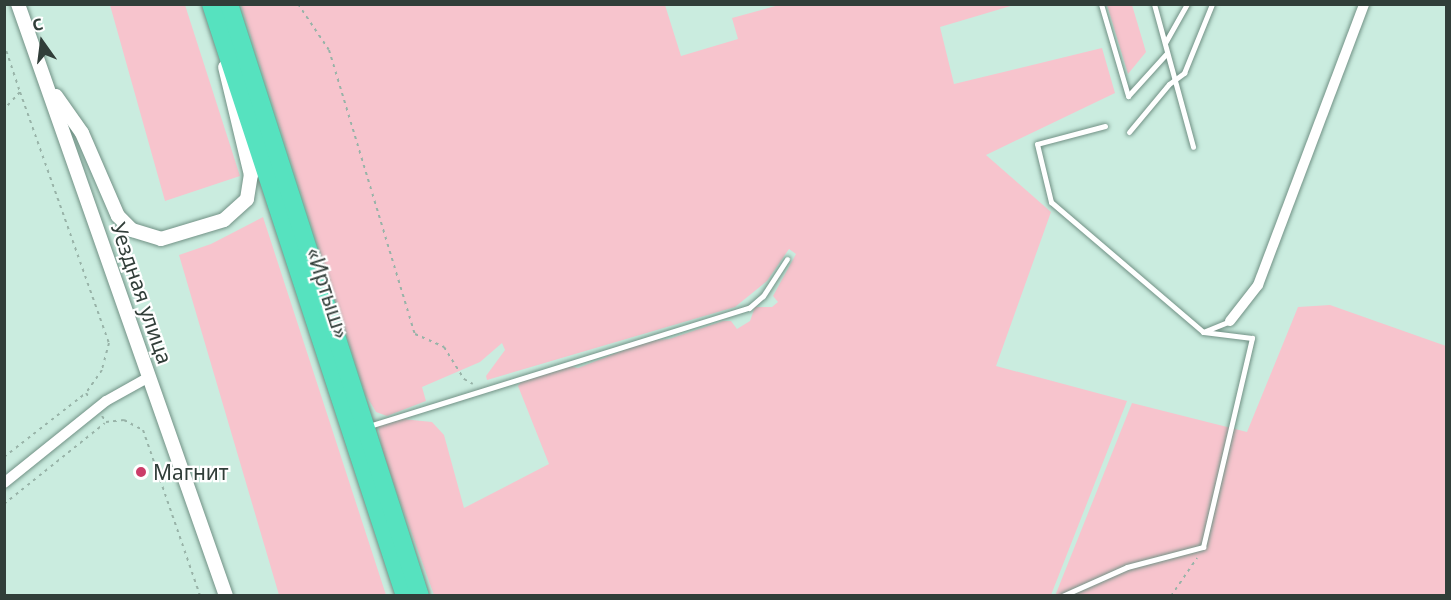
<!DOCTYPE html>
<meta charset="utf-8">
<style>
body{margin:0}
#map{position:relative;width:1451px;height:600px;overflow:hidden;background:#caecdf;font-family:"Noto Sans",sans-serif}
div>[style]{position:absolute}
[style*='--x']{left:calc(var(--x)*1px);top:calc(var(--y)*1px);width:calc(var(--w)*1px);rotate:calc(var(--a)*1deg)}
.green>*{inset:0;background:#f7c4cd}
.path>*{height:2px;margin-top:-1px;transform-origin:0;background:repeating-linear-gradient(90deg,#98b3a8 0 3px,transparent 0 7.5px)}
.roads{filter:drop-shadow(0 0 2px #719185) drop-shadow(0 0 2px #719185)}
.service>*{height:5px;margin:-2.5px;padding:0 2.5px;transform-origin:2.5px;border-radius:2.5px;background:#fff}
.minor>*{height:10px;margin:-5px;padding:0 5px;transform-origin:5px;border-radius:5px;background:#fff}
.tertiary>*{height:14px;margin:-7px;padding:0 7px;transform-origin:7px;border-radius:7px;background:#fff}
.trunk>*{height:18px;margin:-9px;padding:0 9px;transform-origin:9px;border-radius:9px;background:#56e2bf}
.dots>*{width:16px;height:16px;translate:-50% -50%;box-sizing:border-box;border:3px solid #fff;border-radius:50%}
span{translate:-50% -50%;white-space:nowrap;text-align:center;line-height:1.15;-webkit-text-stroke:4.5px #fff;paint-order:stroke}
.street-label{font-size:21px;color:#313e39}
.poi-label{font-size:21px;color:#313e39}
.left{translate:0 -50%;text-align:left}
.frame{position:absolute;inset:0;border:6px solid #313e39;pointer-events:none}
.north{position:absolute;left:12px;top:12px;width:60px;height:60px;-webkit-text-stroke:4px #fff;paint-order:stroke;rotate:346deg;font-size:16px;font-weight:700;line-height:24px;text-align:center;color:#313e39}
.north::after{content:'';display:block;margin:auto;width:21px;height:27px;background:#313e39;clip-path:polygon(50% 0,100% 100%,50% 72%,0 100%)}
</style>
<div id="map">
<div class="green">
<div style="clip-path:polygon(110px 5px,185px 5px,240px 176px,165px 201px)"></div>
<div style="clip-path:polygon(241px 5px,665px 5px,681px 56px,738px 39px,732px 18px,779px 5px,1014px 5px,940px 27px,954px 84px,1102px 48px,1115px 93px,986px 155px,1051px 212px,996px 366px,1127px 401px,1051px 595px,434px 595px,383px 453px,378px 425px,402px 419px,432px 422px,444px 435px,464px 508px,549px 464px,518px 386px,521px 382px,563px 365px,578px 368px,647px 341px,669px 339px,723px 321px,731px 321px,737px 329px,750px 321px,755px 307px,772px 307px,778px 302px,773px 296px,796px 254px,789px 249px,767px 281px,735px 307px,487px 380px,486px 376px,505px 350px,502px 343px,480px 362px,422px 387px,426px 401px,387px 416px,376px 412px,366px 395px)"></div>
<div style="clip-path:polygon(1107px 5px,1132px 5px,1146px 52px,1128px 74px)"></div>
<div style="clip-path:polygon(263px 217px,386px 595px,279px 595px,179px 255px,211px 244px)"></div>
<div style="clip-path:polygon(1330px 305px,1446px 346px,1446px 595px,1055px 596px,1132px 403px,1247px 432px,1298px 307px)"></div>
</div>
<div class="path">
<div style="--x:298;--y:4;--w:55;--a:56"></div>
<div style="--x:329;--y:50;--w:297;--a:73.2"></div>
<div style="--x:415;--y:334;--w:32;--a:24"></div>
<div style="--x:444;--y:347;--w:38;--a:58"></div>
<div style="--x:464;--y:379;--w:10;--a:29"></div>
<div style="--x:4;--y:44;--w:51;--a:71.6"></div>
<div style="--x:20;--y:92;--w:23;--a:133"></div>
<div style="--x:20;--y:92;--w:266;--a:70.5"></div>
<div style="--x:109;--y:343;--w:28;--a:105"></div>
<div style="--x:102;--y:370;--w:28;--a:125"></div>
<div style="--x:102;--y:416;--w:7;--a:56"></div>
<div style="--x:106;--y:422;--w:18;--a:-6"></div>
<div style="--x:124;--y:420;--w:21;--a:28"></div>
<div style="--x:143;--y:430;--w:176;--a:71"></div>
<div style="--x:4;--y:457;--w:104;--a:-38"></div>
<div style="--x:86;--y:393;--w:7;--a:56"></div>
<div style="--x:4;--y:504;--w:129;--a:-38.7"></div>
<div style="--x:1171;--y:596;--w:46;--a:-55.6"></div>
</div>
<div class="roads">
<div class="service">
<div style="--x:1101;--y:4;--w:96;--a:73.6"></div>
<div style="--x:1128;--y:96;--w:58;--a:-47.8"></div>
<div style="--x:1154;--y:4;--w:148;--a:74.7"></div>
<div style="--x:1165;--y:43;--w:45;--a:-60.6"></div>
<div style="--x:1105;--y:126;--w:70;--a:165.2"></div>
<div style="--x:1037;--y:144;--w:60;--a:76.4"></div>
<div style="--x:1051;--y:202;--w:200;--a:40.5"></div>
<div style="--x:1203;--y:332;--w:29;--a:-22"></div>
<div style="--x:1129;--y:132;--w:62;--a:-50.2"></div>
<div style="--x:1169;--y:84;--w:19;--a:-36"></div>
<div style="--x:1184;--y:73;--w:74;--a:-67.9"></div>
<div style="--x:369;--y:426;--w:398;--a:-17.3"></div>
<div style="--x:749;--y:308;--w:18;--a:-41"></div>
<div style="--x:763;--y:296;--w:44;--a:-57"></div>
<div style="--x:1062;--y:596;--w:71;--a:-24"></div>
<div style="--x:1127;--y:567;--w:79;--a:-14.7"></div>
<div style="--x:1203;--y:547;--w:215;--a:-76.8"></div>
<div style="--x:1252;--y:338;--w:49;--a:-173"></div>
</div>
<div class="minor">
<div style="--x:1230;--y:321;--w:46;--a:-52.1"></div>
<div style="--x:1258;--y:285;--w:300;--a:-69.3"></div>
<div style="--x:4;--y:483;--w:131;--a:-38.8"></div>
<div style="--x:106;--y:401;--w:49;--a:-29.2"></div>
</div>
<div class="tertiary">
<div style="--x:18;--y:4;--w:627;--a:70.64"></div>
<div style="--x:56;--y:96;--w:45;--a:54.9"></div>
<div style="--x:82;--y:133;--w:90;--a:66.6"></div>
<div style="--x:118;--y:216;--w:20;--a:45"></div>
<div style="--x:132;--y:230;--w:30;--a:17"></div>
<div style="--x:161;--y:239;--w:66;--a:-16.8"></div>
<div style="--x:224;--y:220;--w:31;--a:-42"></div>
<div style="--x:247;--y:199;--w:24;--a:-81"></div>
<div style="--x:251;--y:175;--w:111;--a:-103.5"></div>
</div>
<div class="trunk">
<div style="--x:211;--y:4;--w:623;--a:71.86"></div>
<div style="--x:229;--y:4;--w:622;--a:72.12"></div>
</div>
</div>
<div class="dots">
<div style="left:141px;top:472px;background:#cb3d69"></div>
</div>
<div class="street-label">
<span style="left:142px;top:293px;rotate:71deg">Уездная улица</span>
<span style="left:328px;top:293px;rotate:72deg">«Иртыш»</span>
</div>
<div class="poi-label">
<span class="left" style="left:153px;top:472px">Магнит</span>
</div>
<div class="frame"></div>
<div class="north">С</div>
</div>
